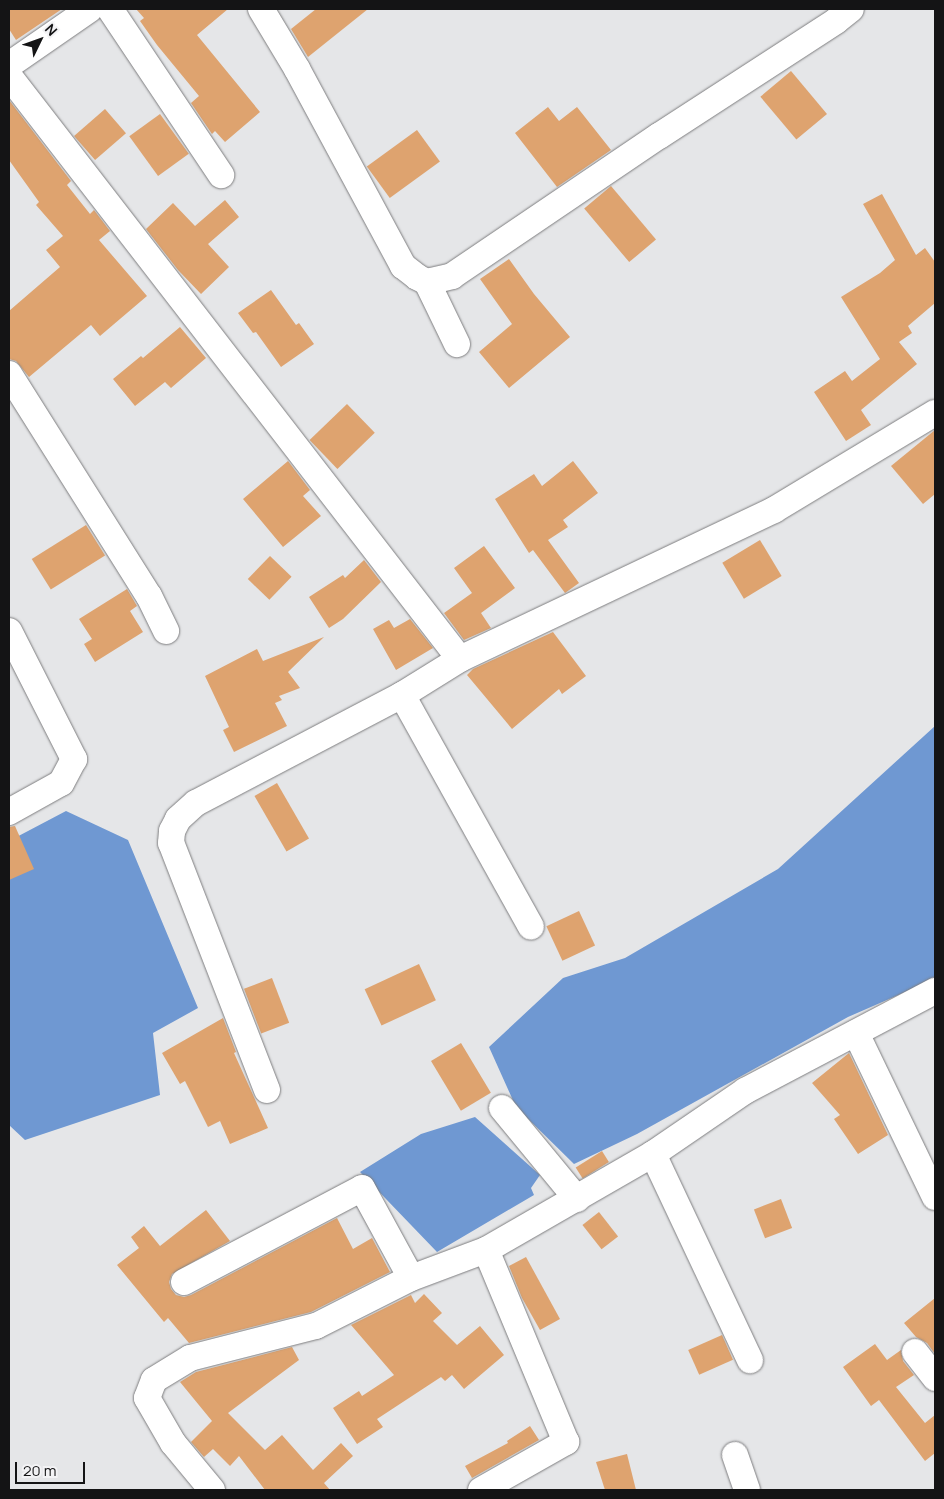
<!DOCTYPE html>
<style>
body{margin:0}
#map{position:relative;width:944px;height:1499px;overflow:hidden;background:#e5e6e8;font-family:Manrope,sans-serif}
div>[style]{position:absolute}
[style*='--x']{left:calc(var(--x)*1px);top:calc(var(--y)*1px);width:calc(var(--w)*1px);rotate:calc(var(--a)*1deg)}
.water>*{inset:0;background:#6f98d2}
.building>*{inset:0;background:#dea36f;transform-origin:0 0}
.roads{filter:drop-shadow(0 0 1px #7d7d7f) drop-shadow(0 0 1px #7d7d7f)}
.street>*{height:26px;margin:-13px;padding:0 13px;transform-origin:13px;border-radius:13px;background:#fff}
span{translate:-50% -50%;white-space:nowrap;text-align:center;line-height:1.15;-webkit-text-stroke:4px #f3f3f5;paint-order:stroke}
.frame{position:absolute;inset:0;border:10px solid #141415;pointer-events:none}
.north{position:absolute;left:15px;top:15px;width:50px;height:50px;-webkit-text-stroke:4px #f3f3f5;paint-order:stroke;rotate:48deg;font-size:14px;font-weight:700;line-height:20px;text-align:center;color:#141415}
.north::after{content:'';display:block;margin:auto;width:18px;height:22px;background:#141415;clip-path:polygon(50% 0,100% 100%,50% 72%,0 100%)}
.scale{position:absolute;left:15px;top:1462px;width:70px;height:22px;box-sizing:border-box;border:2px solid #141415;border-top:0;padding-left:6px;font-size:15px;line-height:18px;white-space:nowrap;color:#141415;-webkit-text-stroke:4px #f3f3f5;paint-order:stroke}
</style>
<div id="map">
<div class="water">
<div style="clip-path:polygon(935px 726px,935px 979px,848px 1017px,637px 1134px,574px 1164px,516px 1107px,489px 1047px,563px 978px,625px 958px,778px 869px)"></div>
<div style="clip-path:polygon(66px 811px,128px 840px,198px 1008px,153px 1033px,160px 1095px,25px 1140px,9px 1125px,9px 841px)"></div>
<div style="clip-path:polygon(475px 1117px,540px 1175px,531px 1188px,534px 1195px,437px 1252px,360px 1172px,421px 1134px)"></div>
</div>
<div class="building">
<div style="clip-path:polygon(9px 9px,62px 9px,16px 40px,9px 29px)"></div>
<div style="clip-path:polygon(136px 9px,228px 9px,197px 35px,260px 112px,225px 142px,215px 131px,212px 134px,191px 103px,199px 96px,157px 45px,140px 21px,144px 18px)"></div>
<div style="clip-path:polygon(316px 9px,368px 9px,308px 57px,291px 29px)"></div>
<div style="left:791px;top:71px;width:56px;height:40px;rotate:50deg"></div>
<div style="clip-path:polygon(9px 100px,71px 181px,67px 185px,90px 214px,94px 210px,110px 231px,99px 240px,147px 296px,100px 336px,91px 325px,29px 377px,16px 361px,9px 359px,9px 311px,60px 267px,46px 250px,63px 236px,36px 205px,39px 202px,9px 160px)"></div>
<div style="clip-path:polygon(548px 107px,559px 121px,577px 107px,611px 150px,557px 187px,515px 133px)"></div>
<div style="left:105px;top:109px;width:32px;height:41px;rotate:49deg"></div>
<div style="left:160px;top:114px;width:49px;height:38px;rotate:54deg"></div>
<div style="left:417px;top:130px;width:39px;height:62px;rotate:54deg"></div>
<div style="left:611px;top:186px;width:70px;height:35px;rotate:50deg"></div>
<div style="clip-path:polygon(882px 194px,916px 255px,925px 248px,935px 262px,935px 303px,908px 326px,912px 333px,899px 342px,917px 364px,861px 410px,871px 425px,846px 441px,814px 392px,845px 371px,852px 381px,880px 359px,841px 297px,880px 273px,895px 260px,863px 204px)"></div>
<div style="clip-path:polygon(225px 200px,239px 217px,208px 244px,229px 267px,201px 294px,178px 270px,146px 229px,173px 203px,195px 226px)"></div>
<div style="clip-path:polygon(509px 259px,534px 294px,570px 337px,509px 388px,479px 352px,512px 324px,480px 279px)"></div>
<div style="clip-path:polygon(271px 290px,296px 325px,299px 323px,314px 344px,281px 367px,256px 332px,253px 333px,238px 313px)"></div>
<div style="clip-path:polygon(180px 327px,206px 358px,171px 388px,165px 382px,135px 406px,113px 379px,141px 356px,143px 358px)"></div>
<div style="left:347px;top:404px;width:40px;height:52px;rotate:46deg"></div>
<div style="clip-path:polygon(935px 430px,935px 494px,923px 504px,891px 466px)"></div>
<div style="clip-path:polygon(288px 461px,310px 490px,303px 496px,321px 516px,283px 547px,243px 499px)"></div>
<div style="clip-path:polygon(573px 461px,598px 493px,563px 520px,568px 527px,548px 540px,579px 583px,565px 593px,533px 550px,529px 553px,495px 499px,534px 474px,542px 486px)"></div>
<div style="left:86px;top:525px;width:36px;height:64px;rotate:58deg"></div>
<div style="left:760px;top:540px;width:42px;height:44px;rotate:59deg"></div>
<div style="clip-path:polygon(484px 546px,515px 588px,481px 613px,491px 628px,464px 640px,444px 613px,472px 593px,454px 568px)"></div>
<div style="left:270px;top:556px;width:30px;height:32px;rotate:44deg"></div>
<div style="clip-path:polygon(364px 560px,381px 582px,343px 619px,329px 628px,309px 597px,343px 575px,345px 578px)"></div>
<div style="clip-path:polygon(127px 589px,137px 606px,130px 611px,143px 632px,95px 662px,84px 644px,92px 639px,79px 619px)"></div>
<div style="clip-path:polygon(410px 619px,433px 648px,396px 670px,373px 629px,389px 620px,394px 628px)"></div>
<div style="clip-path:polygon(553px 632px,586px 676px,562px 694px,559px 689px,512px 729px,467px 675px,473px 669px)"></div>
<div style="clip-path:polygon(324px 637px,288px 672px,300px 688px,279px 696px,282px 700px,275px 703px,287px 726px,234px 752px,223px 730px,229px 727px,205px 676px,257px 649px,263px 661px)"></div>
<div style="left:277px;top:783px;width:64px;height:26px;rotate:60deg"></div>
<div style="clip-path:polygon(15px 826px,34px 869px,9px 880px,9px 827px)"></div>
<div style="left:579px;top:911px;width:38px;height:36px;rotate:65deg"></div>
<div style="left:419px;top:964px;width:40px;height:60px;rotate:65deg"></div>
<div style="left:272px;top:978px;width:48px;height:30px;rotate:69deg"></div>
<div style="clip-path:polygon(223px 1018px,236px 1052px,234px 1053px,268px 1128px,230px 1144px,220px 1121px,208px 1127px,185px 1081px,180px 1084px,162px 1053px)"></div>
<div style="left:461px;top:1043px;width:58px;height:35px;rotate:59deg"></div>
<div style="clip-path:polygon(849px 1053px,888px 1135px,858px 1154px,834px 1119px,840px 1115px,812px 1083px)"></div>
<div style="left:602px;top:1151px;width:13px;height:31px;rotate:58deg"></div>
<div style="left:781px;top:1199px;width:31px;height:29px;rotate:69deg"></div>
<div style="clip-path:polygon(206px 1210px,230px 1241px,172px 1274px,169px 1282px,171px 1289px,176px 1295px,184px 1297px,191px 1295px,337px 1218px,353px 1249px,372px 1238px,390px 1272px,311px 1312px,189px 1343px,168px 1318px,164px 1322px,117px 1265px,139px 1248px,131px 1237px,144px 1226px,160px 1246px)"></div>
<div style="left:599px;top:1212px;width:31px;height:21px;rotate:52deg"></div>
<div style="clip-path:polygon(526px 1257px,560px 1319px,540px 1330px,522px 1298px,509px 1266px)"></div>
<div style="clip-path:polygon(424px 1294px,442px 1313px,433px 1321px,457px 1345px,480px 1326px,504px 1355px,464px 1389px,452px 1375px,445px 1381px,441px 1377px,377px 1419px,383px 1427px,357px 1444px,333px 1408px,359px 1391px,362px 1396px,394px 1375px,351px 1325px,411px 1295px,415px 1303px)"></div>
<div style="clip-path:polygon(935px 1298px,935px 1354px,927px 1343px,916px 1337px,904px 1323px)"></div>
<div style="left:722px;top:1335px;width:27px;height:37px;rotate:66deg"></div>
<div style="clip-path:polygon(875px 1344px,887px 1360px,901px 1350px,903px 1361px,914px 1375px,896px 1387px,925px 1423px,935px 1415px,935px 1453px,925px 1461px,879px 1400px,871px 1406px,843px 1367px)"></div>
<div style="clip-path:polygon(292px 1347px,299px 1360px,228px 1413px,265px 1450px,282px 1435px,313px 1470px,341px 1443px,353px 1456px,324px 1483px,330px 1490px,265px 1490px,239px 1456px,230px 1466px,213px 1449px,204px 1457px,191px 1442px,212px 1421px,180px 1382px,196px 1372px)"></div>
<div style="clip-path:polygon(530px 1426px,539px 1440px,472px 1478px,465px 1466px,508px 1443px,507px 1441px)"></div>
<div style="clip-path:polygon(627px 1454px,636px 1490px,605px 1490px,596px 1462px)"></div>
</div>
<div class="roads">
<div class="street">
<div style="--x:110;--y:9;--w:200;--a:56.2"></div>
<div style="--x:261;--y:9;--w:70;--a:59"></div>
<div style="--x:297;--y:69;--w:224;--a:61.7"></div>
<div style="--x:403;--y:266;--w:18;--a:38"></div>
<div style="--x:417;--y:277;--w:11;--a:27"></div>
<div style="--x:427;--y:282;--w:26;--a:-13"></div>
<div style="--x:452;--y:276;--w:250;--a:-34.1"></div>
<div style="--x:659;--y:136;--w:211;--a:-33"></div>
<div style="--x:836;--y:21;--w:19;--a:-39"></div>
<div style="--x:9;--y:65;--w:98;--a:-34.7"></div>
<div style="--x:9;--y:76;--w:737;--a:52.28"></div>
<div style="--x:427;--y:282;--w:69;--a:64.2"></div>
<div style="--x:9;--y:374;--w:262;--a:57.8"></div>
<div style="--x:149;--y:596;--w:39;--a:64"></div>
<div style="--x:9;--y:631;--w:144;--a:63.1"></div>
<div style="--x:74;--y:759;--w:27;--a:118"></div>
<div style="--x:61;--y:783;--w:60;--a:150.9"></div>
<div style="--x:402;--y:695;--w:265;--a:60.9"></div>
<div style="--x:856;--y:1033;--w:182;--a:64.3"></div>
<div style="--x:267;--y:1090;--w:265;--a:-111.2"></div>
<div style="--x:171;--y:843;--w:12;--a:-85"></div>
<div style="--x:172;--y:831;--w:13;--a:-63"></div>
<div style="--x:178;--y:819;--w:24;--a:-42"></div>
<div style="--x:196;--y:803;--w:233;--a:-27.7"></div>
<div style="--x:402;--y:695;--w:68;--a:-31.8"></div>
<div style="--x:460;--y:659;--w:348;--a:-25.4"></div>
<div style="--x:774;--y:510;--w:188;--a:-31.1"></div>
<div style="--x:502;--y:1108;--w:118;--a:50.5"></div>
<div style="--x:653;--y:1154;--w:228;--a:64.8"></div>
<div style="--x:184;--y:1282;--w:201;--a:-27.8"></div>
<div style="--x:362;--y:1188;--w:102;--a:61.4"></div>
<div style="--x:915;--y:1352;--w:33;--a:52"></div>
<div style="--x:735;--y:1455;--w:37;--a:71"></div>
<div style="--x:212;--y:1490;--w:61;--a:-129.7"></div>
<div style="--x:173;--y:1443;--w:52;--a:-120"></div>
<div style="--x:147;--y:1398;--w:19;--a:-69"></div>
<div style="--x:154;--y:1380;--w:42;--a:-31.4"></div>
<div style="--x:190;--y:1358;--w:130;--a:-14.3"></div>
<div style="--x:316;--y:1326;--w:106;--a:-26.8"></div>
<div style="--x:411;--y:1278;--w:80;--a:-20.5"></div>
<div style="--x:481;--y:1490;--w:98;--a:-29.5"></div>
<div style="--x:566;--y:1442;--w:208;--a:-112.6"></div>
<div style="--x:486;--y:1250;--w:193;--a:-29.9"></div>
<div style="--x:653;--y:1154;--w:112;--a:-34.4"></div>
<div style="--x:745;--y:1091;--w:215;--a:-27.8"></div>
</div>
</div>
<div class="frame"></div>
<div class="north">N</div>
<div class="scale">20 m</div>
</div>
